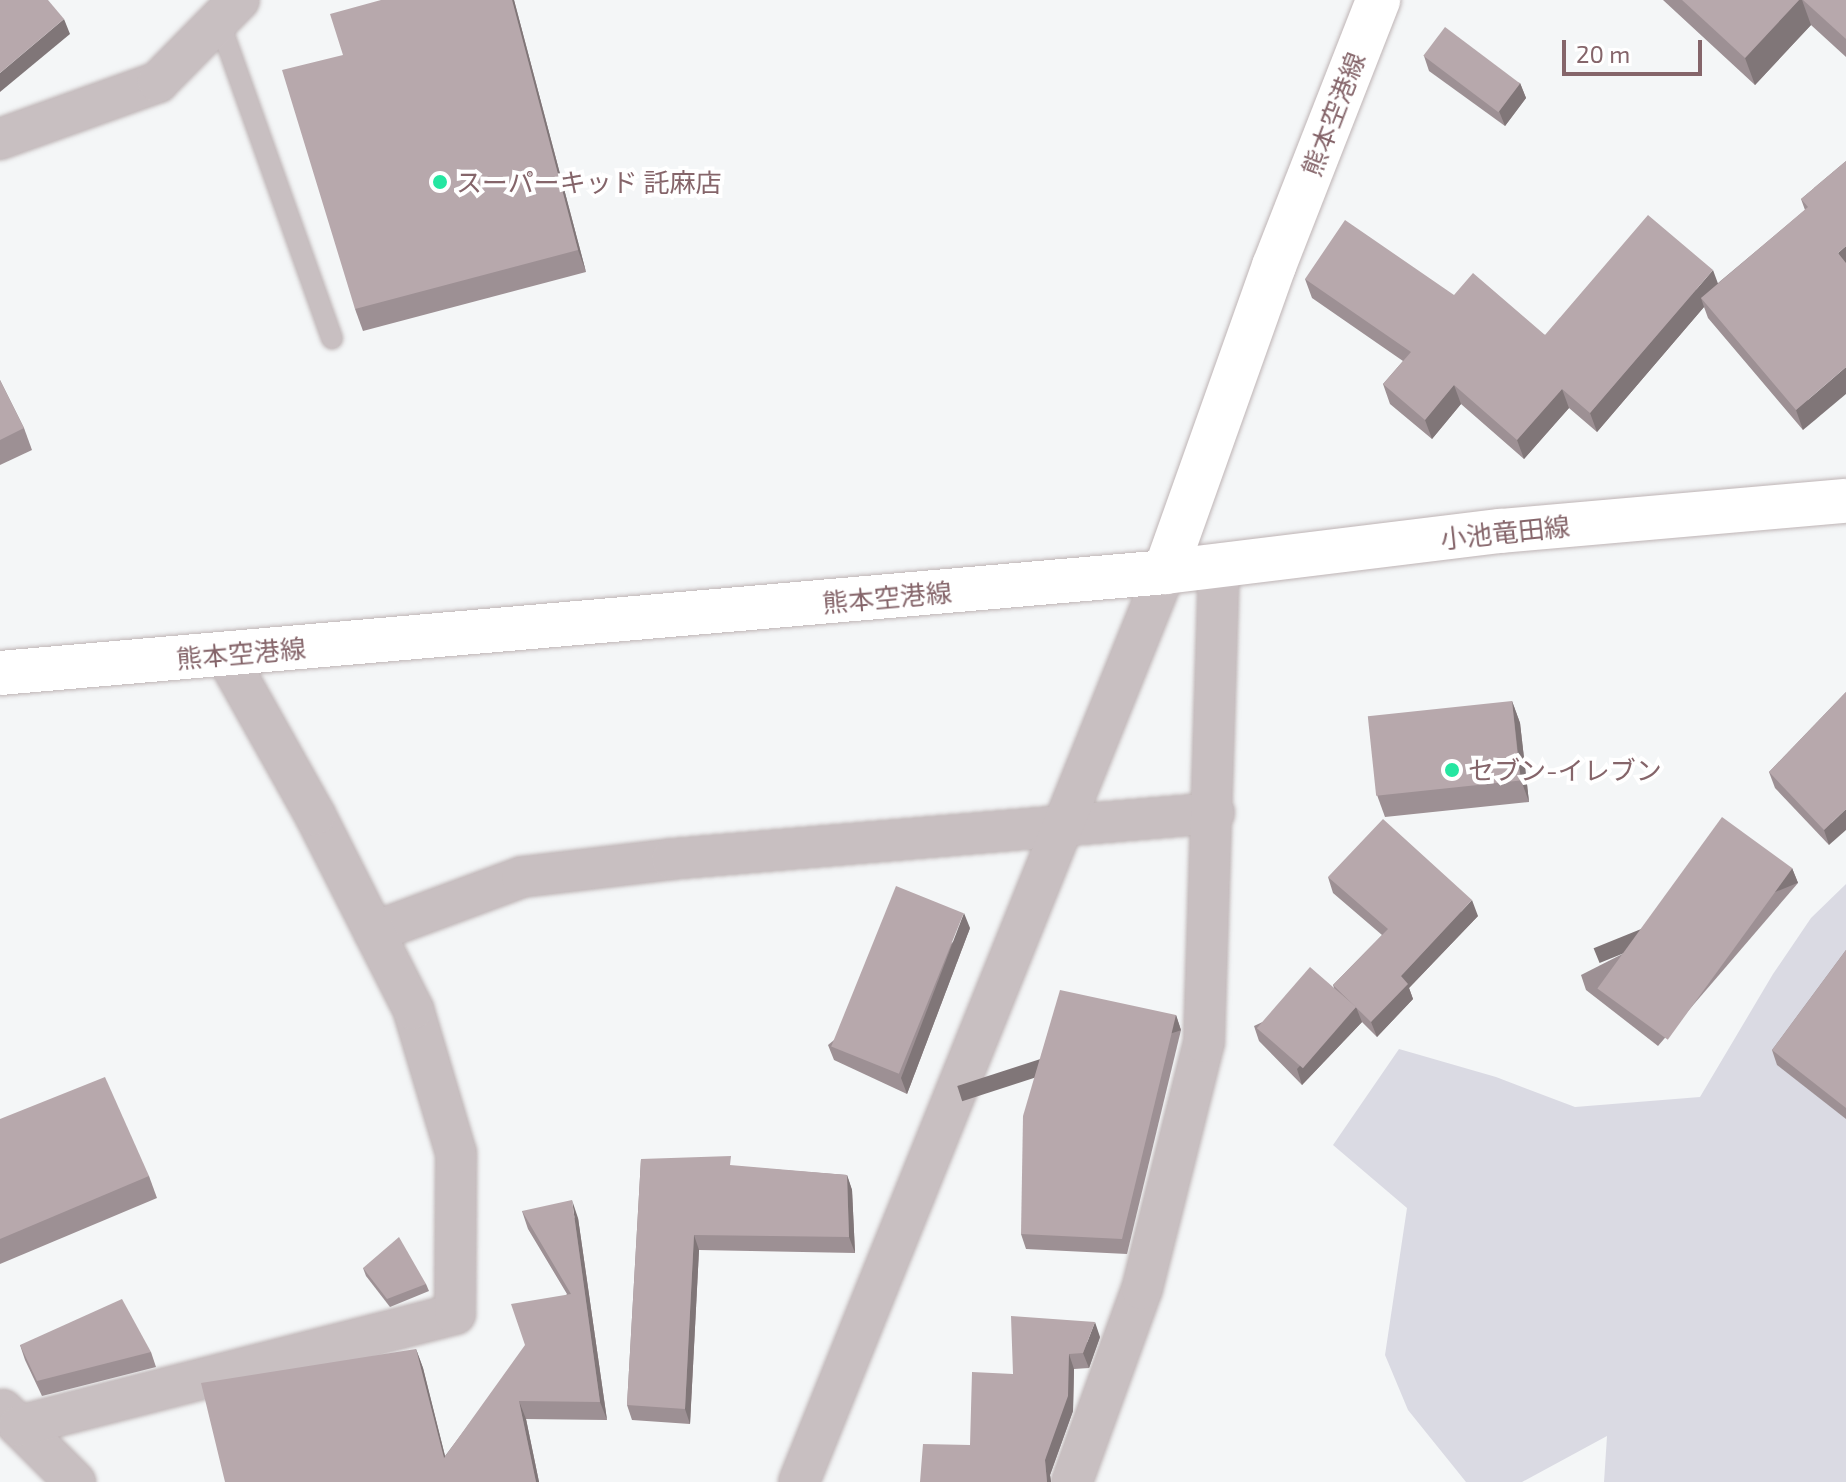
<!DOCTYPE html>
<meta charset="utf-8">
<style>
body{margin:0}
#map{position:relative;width:1846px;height:1482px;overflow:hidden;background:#f4f6f7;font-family:"Exo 2","Noto Sans JP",sans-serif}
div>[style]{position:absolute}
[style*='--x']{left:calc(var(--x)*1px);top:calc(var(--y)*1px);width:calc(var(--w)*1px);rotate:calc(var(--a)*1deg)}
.green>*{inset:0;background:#dadae3}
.roads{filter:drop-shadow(0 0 2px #beb4b5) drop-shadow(0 0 2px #beb4b5)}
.service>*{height:20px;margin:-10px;padding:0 10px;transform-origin:10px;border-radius:10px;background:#c8bfc1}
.minor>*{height:40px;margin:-20px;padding:0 20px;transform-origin:20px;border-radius:20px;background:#c8bfc1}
.secondary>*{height:44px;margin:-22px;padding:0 22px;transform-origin:22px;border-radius:22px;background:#fff}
.wall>*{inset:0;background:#9d9094}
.shaded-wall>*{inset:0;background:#807678;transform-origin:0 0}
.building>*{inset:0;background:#b7a8ac;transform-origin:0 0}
.dots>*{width:22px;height:22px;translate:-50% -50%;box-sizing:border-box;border:4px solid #fff;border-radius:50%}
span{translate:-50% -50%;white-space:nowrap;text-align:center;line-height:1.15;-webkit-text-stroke:8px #fff;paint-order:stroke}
.street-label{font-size:26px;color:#85656a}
.poi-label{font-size:26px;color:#85656a}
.left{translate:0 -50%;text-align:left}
.scale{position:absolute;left:1562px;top:40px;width:140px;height:36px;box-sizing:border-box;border:4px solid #85656a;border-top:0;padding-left:10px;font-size:24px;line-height:28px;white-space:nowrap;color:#85656a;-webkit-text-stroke:6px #fff;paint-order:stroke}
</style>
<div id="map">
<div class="green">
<div style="clip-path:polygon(1846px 884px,1846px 1482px,1604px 1482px,1607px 1436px,1522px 1482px,1466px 1482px,1408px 1410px,1385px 1355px,1407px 1208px,1333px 1145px,1399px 1049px,1496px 1077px,1575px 1107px,1700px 1097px,1773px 974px,1811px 918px)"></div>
</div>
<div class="roads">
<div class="service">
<div style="--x:219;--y:21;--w:337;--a:70.4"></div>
</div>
<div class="minor">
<div style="--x:0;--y:139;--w:168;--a:-19.8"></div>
<div style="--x:158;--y:82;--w:115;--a:-45.4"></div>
<div style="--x:374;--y:932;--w:158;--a:-20.4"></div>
<div style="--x:522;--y:877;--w:151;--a:-6.8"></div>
<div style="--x:672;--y:859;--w:544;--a:-4.85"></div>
<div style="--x:3;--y:1410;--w:102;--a:45"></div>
<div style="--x:19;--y:1426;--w:450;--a:-14.4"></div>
<div style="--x:455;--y:1314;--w:161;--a:-89.6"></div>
<div style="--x:456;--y:1153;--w:150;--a:-106.6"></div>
<div style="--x:413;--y:1009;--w:217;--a:-116.8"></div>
<div style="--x:315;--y:815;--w:184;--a:-119.2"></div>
<div style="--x:799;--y:1482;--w:981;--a:-68.09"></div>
<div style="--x:1072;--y:1482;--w:205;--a:-70.1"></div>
<div style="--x:1142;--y:1289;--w:255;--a:-75.9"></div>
<div style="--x:1204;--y:1042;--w:477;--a:-88.2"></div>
</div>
<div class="secondary">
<div style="--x:1165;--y:572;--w:325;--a:-70.4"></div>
<div style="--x:1274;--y:266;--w:286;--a:-68.6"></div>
<div style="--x:0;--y:673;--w:1169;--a:-4.95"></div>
<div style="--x:1165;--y:572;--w:338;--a:-7"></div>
<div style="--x:1501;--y:531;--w:346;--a:-5"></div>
</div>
</div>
<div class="wall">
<div style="clip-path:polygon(514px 0,586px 272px,363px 331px,355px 309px,343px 55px)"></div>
<div style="clip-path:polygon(1663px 0,1846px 0,1846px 57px,1811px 25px,1755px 85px)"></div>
<div style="clip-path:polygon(1424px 56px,1520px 83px,1526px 98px,1505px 126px,1429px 71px)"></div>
<div style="clip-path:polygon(1846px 161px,1803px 430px,1708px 318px,1704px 307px,1597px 432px,1569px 408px,1524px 459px,1461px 404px,1432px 439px,1390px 404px,1383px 384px,1403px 361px,1312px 298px,1305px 279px,1454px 295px,1545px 335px,1718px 283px,1805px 210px,1801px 199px)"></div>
<div style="clip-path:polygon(0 380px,24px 428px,32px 450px,0 465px)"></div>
<div style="clip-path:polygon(1846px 692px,1829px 845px,1775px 788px,1769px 772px)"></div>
<div style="clip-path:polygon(1512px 701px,1520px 723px,1529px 802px,1385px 817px,1377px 795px)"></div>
<div style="clip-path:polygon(1792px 868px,1798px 883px,1658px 1046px,1586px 990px,1581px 975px)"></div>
<div style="clip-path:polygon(1328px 877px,1478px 916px,1409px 988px,1413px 999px,1377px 1037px,1362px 1022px,1302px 1085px,1259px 1041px,1254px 1026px,1334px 988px,1333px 985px,1382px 935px,1333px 893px)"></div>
<div style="clip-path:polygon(970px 928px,907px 1094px,834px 1060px,828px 1045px)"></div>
<div style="clip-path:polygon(1846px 950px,1846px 1119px,1777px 1065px,1772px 1050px)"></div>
<div style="clip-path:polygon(1176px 1015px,1181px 1030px,1127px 1254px,1026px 1249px,1021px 1234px)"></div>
<div style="clip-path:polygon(0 1119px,149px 1176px,157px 1198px,0 1264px)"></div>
<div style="clip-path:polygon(641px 1159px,847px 1175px,852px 1190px,855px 1253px,699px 1250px,690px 1424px,632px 1420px,627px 1405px)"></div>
<div style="clip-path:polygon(522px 1211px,578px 1218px,607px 1420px,526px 1419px,539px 1482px,225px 1482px,416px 1349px,423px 1368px,445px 1456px,567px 1294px,528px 1229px)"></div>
<div style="clip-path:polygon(363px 1268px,426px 1284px,429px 1291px,390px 1307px,366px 1276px)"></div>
<div style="clip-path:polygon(1100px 1337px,1089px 1368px,1074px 1369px,1073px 1411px,1050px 1475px,1051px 1482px,920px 1482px,970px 1445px,1013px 1374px)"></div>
<div style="clip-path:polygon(20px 1345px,151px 1352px,156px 1367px,42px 1396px,25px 1360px)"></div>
</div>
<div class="shaded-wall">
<div style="clip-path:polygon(512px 0,514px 0,586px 272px,578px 250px)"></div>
<div style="clip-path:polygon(1799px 0,1802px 0,1811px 25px,1755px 85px,1745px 58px)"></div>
<div style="clip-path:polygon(64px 19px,70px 34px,0 92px,0 73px)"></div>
<div style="clip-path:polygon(1520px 83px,1526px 98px,1505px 126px,1499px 111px)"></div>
<div style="clip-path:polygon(1846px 246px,1846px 272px,1838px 253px)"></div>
<div style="clip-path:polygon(1713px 270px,1720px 289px,1701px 298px,1704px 307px,1597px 432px,1590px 413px)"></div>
<div style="clip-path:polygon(1846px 367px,1846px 394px,1803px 430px,1796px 410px)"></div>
<div style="clip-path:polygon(1454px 385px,1461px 404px,1432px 439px,1425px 420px)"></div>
<div style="clip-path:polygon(1562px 389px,1569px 408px,1524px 459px,1517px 440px)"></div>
<div style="clip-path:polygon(1512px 701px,1520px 723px,1529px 802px,1521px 780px)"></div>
<div style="clip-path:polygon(1846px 809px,1846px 830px,1829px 845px,1824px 830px)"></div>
<div style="left:1792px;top:868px;width:16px;height:214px;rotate:68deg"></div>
<div style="clip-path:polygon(1472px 900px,1478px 916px,1409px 988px,1413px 999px,1377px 1037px,1371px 1022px,1401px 976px)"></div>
<div style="clip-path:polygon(964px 913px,970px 928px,907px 1094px,901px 1078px)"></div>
<div style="clip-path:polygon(1356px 1007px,1362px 1022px,1302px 1085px,1297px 1069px)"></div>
<div style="left:1176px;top:1015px;width:16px;height:230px;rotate:72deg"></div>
<div style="clip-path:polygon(847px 1175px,852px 1190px,855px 1253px,849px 1237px)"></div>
<div style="clip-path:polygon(572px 1200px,578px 1218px,607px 1420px,600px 1402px)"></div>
<div style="clip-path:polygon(694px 1235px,699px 1250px,690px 1424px,685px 1409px)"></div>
<div style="clip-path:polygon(1095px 1322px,1100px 1337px,1089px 1368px,1083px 1353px)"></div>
<div style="clip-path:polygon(416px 1349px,423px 1368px,450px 1476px,444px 1458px)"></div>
<div style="clip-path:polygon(1069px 1354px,1074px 1369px,1073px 1411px,1050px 1475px,1051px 1482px,1047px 1482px,1045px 1460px)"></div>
<div style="clip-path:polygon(519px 1401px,526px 1419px,539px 1482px,536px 1482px)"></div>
</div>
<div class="building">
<div style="clip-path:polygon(0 0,48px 0,64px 19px,0 73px)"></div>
<div style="clip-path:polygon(381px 0,512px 0,578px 250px,355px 309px,282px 70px,343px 55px,330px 14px)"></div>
<div style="clip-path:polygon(1682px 0,1799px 0,1745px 58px)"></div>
<div style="clip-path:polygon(1803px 0,1846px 0,1846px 39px)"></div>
<div style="left:1445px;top:27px;width:94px;height:36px;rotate:37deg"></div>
<div style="clip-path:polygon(1846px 161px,1846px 246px,1838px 253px,1846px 263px,1846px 367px,1796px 410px,1701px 298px,1808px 207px,1801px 199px)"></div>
<div style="clip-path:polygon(1648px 215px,1713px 270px,1590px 413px,1562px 389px,1517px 440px,1454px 385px,1425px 420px,1383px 384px,1411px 352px,1305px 279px,1345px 220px,1454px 295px,1473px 273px,1545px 335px)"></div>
<div style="clip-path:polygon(0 380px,24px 428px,0 440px)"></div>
<div style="clip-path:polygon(1846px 692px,1846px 809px,1824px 830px,1769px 772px)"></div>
<div style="left:1512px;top:701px;width:80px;height:145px;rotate:84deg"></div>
<div style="left:1722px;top:817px;width:87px;height:212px;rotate:36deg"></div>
<div style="clip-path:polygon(1383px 819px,1472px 900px,1401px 976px,1408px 984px,1371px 1022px,1333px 985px,1388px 929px,1328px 877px)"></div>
<div style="left:896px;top:886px;width:73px;height:173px;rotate:22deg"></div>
<div style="clip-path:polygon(1846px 950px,1846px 1108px,1772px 1050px)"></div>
<div style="left:1310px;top:967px;width:61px;height:81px;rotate:41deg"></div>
<div style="clip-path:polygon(1060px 990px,1176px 1015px,1122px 1239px,1021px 1234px,1023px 1116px)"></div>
<div style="clip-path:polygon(105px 1077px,149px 1176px,0 1239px,0 1119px)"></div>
<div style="clip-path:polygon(731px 1156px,730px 1165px,847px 1175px,849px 1237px,694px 1235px,685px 1409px,627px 1405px,641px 1159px)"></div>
<div style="clip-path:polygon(572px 1200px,600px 1402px,519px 1401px,536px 1482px,225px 1482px,201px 1383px,416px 1349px,444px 1458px,525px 1345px,511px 1304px,571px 1294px,522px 1211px)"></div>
<div style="clip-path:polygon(399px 1237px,426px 1284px,387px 1299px,363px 1268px)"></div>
<div style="clip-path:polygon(122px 1299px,151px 1352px,37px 1381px,20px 1345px)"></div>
<div style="clip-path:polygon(1011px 1316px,1095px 1322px,1083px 1353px,1069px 1354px,1068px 1396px,1045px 1460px,1047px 1482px,920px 1482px,923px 1444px,970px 1445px,972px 1372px,1013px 1374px)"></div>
</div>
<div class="dots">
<div style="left:440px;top:182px;background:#25e6a1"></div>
<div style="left:1452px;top:770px;background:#25e6a1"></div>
</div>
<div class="street-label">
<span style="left:1333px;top:114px;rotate:-69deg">熊本空港線</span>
<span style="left:1505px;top:532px;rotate:-6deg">小池竜田線</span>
<span style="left:887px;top:597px;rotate:-5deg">熊本空港線</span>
<span style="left:241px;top:653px;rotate:-5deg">熊本空港線</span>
</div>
<div class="poi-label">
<span class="left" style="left:456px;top:182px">スーパーキッド 託麻店</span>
<span class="left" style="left:1468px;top:770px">セブン-イレブン</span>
</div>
<div class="scale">20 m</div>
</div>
